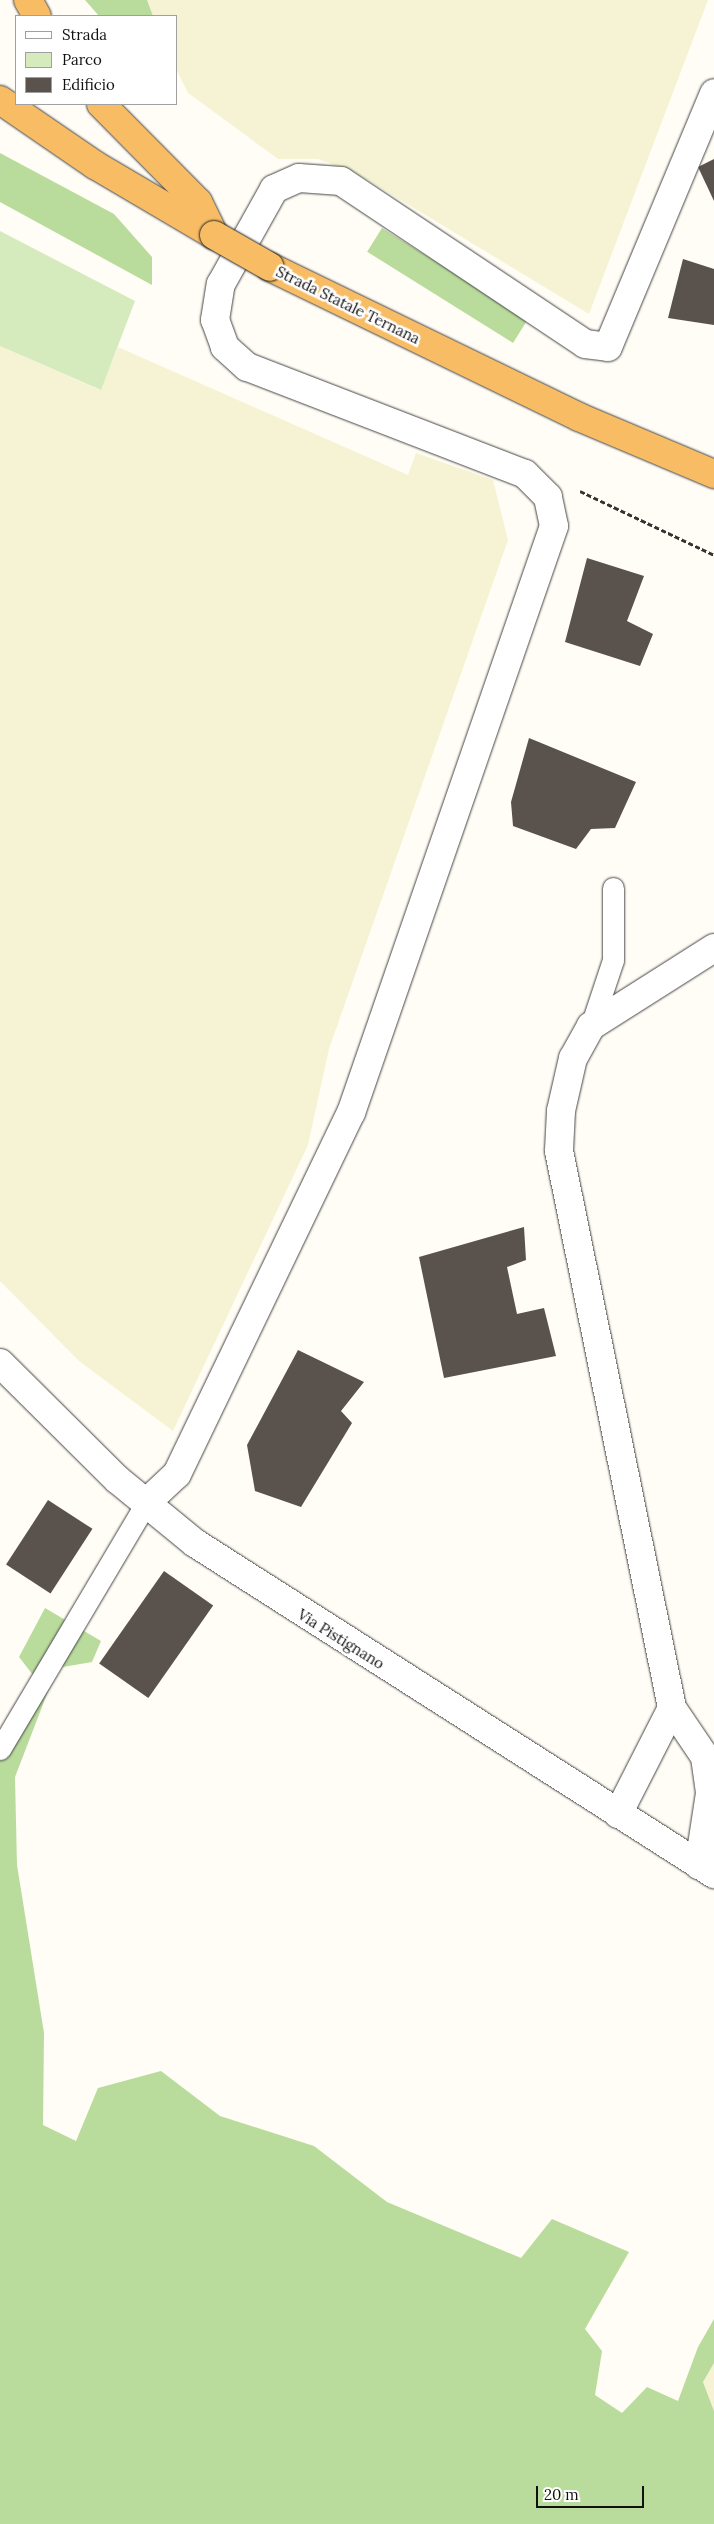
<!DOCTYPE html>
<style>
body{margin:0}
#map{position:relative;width:714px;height:2524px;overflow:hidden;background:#fffdf5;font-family:Lora,serif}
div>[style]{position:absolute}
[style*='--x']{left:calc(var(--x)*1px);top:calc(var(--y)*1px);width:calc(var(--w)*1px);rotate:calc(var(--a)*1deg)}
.farmland>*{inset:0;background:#f6f3d4}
.green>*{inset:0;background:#d5ebbd}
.forest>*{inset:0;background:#b9dc9c;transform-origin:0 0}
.building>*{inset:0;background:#5a524d;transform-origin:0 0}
.path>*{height:3px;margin-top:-1.5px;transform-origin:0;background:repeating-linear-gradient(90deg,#333 0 5px,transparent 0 7.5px)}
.roads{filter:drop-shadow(0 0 1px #444) drop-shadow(0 0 1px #444)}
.service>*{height:21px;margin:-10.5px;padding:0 10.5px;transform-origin:10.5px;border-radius:10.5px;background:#fff}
.minor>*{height:28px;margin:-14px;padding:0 14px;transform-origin:14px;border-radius:14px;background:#fff}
.tertiary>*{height:28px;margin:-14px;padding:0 14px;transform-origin:14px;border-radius:14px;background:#fff}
.trunk>*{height:28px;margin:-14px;padding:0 14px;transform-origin:14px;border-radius:14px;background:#f7bc64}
.bridges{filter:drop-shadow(0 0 1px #222) drop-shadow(0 0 1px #222)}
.trunk-bridge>*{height:28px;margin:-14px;padding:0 14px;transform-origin:14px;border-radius:14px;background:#f7bc64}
span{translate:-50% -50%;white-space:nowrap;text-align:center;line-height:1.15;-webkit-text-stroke:5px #fff;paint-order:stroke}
.street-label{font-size:15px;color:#111}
.legend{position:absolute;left:15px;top:15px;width:162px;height:90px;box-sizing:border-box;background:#fff;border:1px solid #a0a0a0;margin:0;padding:6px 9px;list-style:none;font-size:15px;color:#111}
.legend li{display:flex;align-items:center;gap:10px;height:25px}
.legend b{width:25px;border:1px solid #a0a0a0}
.scale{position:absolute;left:536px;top:2486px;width:108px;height:22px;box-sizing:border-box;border:2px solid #111;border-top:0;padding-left:6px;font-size:15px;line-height:18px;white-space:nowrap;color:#111;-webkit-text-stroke:4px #fff;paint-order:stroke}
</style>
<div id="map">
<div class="farmland">
<div style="clip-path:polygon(147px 0,708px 0,589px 314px,356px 173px,318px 159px,278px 159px,188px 93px,176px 69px,176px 16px,153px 16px)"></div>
<div style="clip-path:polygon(0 346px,100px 390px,118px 347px,408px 475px,416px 453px,493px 480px,508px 540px,329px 1049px,308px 1145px,173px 1431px,79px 1361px,0 1281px)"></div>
<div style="clip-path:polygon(714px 2363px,714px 2411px,703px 2382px)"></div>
</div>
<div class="green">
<div style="clip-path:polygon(0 231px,135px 301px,101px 390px,0 346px)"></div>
</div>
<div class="forest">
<div style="clip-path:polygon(85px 0,147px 0,153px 16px,99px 16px)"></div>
<div style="clip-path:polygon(0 153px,114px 214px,152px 257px,152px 285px,0 202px)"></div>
<div style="left:382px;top:228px;width:172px;height:28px;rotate:32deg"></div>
<div style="clip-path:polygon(45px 1608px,101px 1641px,92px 1662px,57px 1668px,15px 1777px,17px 1865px,44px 2033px,43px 2125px,76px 2141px,98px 2088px,161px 2071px,220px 2116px,314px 2146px,387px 2202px,521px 2258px,552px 2219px,629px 2252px,585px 2329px,602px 2351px,595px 2395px,622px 2413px,647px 2387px,678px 2401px,698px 2347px,714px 2319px,714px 2363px,703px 2382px,714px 2411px,714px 2524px,0 2524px,0 1746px,33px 1675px,19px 1657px)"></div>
</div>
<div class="building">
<div style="clip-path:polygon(714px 159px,714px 201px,698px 167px)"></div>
<div style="clip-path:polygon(683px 259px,714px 269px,714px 325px,668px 318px)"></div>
<div style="clip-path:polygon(587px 558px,644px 576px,627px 621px,653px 634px,640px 666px,565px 642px)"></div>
<div style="clip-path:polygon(529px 738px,636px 782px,615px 828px,591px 829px,576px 849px,513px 826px,511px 802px)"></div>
<div style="clip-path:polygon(524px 1227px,526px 1260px,507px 1267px,517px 1314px,544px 1308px,556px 1356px,444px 1378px,419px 1257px)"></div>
<div style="clip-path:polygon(298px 1350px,364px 1382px,341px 1411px,352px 1423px,301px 1507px,255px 1491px,247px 1445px)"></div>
<div style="left:48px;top:1500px;width:53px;height:77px;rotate:33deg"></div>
<div style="left:164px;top:1571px;width:60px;height:113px;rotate:35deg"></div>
</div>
<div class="path">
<div style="--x:580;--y:491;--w:148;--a:25.5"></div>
</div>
<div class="roads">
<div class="service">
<div style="--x:591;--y:1026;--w:70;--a:-71.6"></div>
<div style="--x:613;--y:960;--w:72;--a:-90"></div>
<div style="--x:0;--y:1749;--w:286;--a:-59.3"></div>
</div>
<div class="minor">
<div style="--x:714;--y:948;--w:146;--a:147.6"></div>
<div style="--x:591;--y:1026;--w:37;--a:119"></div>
<div style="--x:573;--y:1058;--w:54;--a:102.8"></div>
<div style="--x:561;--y:1111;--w:40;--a:92.9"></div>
<div style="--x:559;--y:1151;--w:568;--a:78.53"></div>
<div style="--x:672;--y:1708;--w:59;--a:56"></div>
<div style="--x:705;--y:1757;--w:36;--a:82"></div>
<div style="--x:710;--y:1793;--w:73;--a:98.7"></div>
<div style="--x:699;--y:1865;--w:16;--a:-15"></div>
<div style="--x:146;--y:1503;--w:42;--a:-43.1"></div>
<div style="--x:177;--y:1474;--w:401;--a:-64.3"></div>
<div style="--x:351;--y:1113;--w:621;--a:-70.92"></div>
<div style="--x:554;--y:526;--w:30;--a:-102"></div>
<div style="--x:548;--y:497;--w:33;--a:-135"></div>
<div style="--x:525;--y:474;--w:298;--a:-158.9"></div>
<div style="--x:247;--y:367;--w:30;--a:-138"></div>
<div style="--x:225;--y:347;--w:29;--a:-110"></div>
<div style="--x:215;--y:320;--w:36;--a:-81"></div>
<div style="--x:221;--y:284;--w:109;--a:-60.8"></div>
<div style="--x:274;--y:189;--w:27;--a:-24"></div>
<div style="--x:299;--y:178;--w:42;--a:4.1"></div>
<div style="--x:341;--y:181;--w:293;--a:33.7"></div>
<div style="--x:585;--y:344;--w:23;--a:7"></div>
<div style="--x:608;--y:347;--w:275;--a:-67.3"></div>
<div style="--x:618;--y:1814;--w:119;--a:-63"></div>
</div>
<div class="tertiary">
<div style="--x:0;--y:1363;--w:166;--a:44.8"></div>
<div style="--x:118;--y:1480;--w:99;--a:39.3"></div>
<div style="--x:195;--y:1543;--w:616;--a:32.53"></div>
</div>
<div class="trunk">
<div style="--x:28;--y:0;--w:18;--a:61"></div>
<div style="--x:0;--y:100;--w:115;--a:34.4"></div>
<div style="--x:95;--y:165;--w:138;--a:30.5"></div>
<div style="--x:101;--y:104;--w:138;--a:45.3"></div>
<div style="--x:198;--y:202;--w:37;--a:64"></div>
<div style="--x:270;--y:267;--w:343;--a:25.9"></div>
<div style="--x:579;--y:417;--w:147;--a:22.9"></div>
</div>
</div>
<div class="bridges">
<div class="trunk-bridge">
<div style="--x:214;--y:235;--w:64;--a:29.7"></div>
</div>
</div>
<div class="street-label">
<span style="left:348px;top:305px;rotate:26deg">Strada Statale Ternana</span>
<span style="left:341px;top:1639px;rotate:32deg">Via Pistignano</span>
</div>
<ul class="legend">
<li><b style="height:6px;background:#fff"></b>Strada</li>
<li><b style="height:14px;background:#d5ebbd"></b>Parco</li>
<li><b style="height:14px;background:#5a524d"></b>Edificio</li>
</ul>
<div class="scale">20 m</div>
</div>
